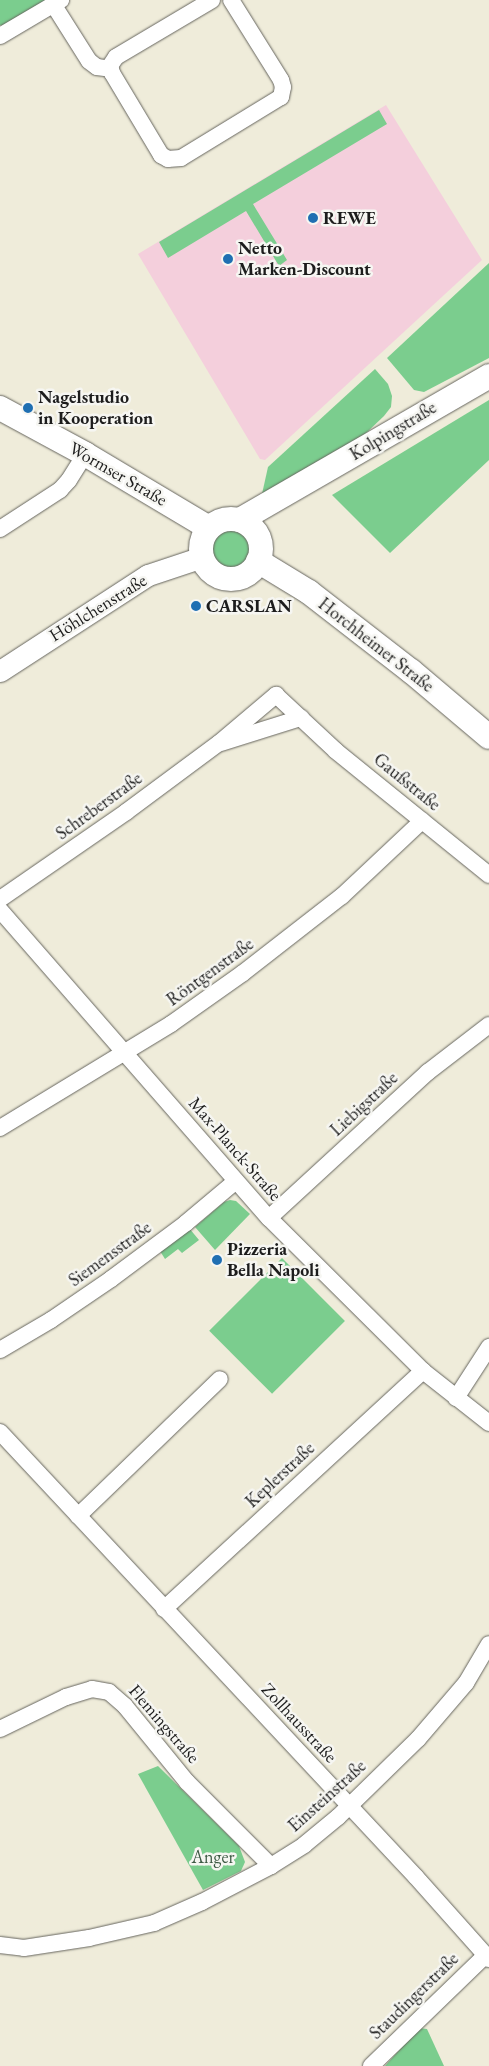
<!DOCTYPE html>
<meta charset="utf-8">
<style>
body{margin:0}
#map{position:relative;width:489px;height:2066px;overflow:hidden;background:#efecda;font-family:"EB Garamond",serif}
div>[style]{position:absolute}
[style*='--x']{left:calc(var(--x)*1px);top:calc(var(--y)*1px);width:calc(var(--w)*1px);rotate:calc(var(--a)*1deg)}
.built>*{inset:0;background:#f4cfdc}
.green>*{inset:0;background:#7bcd8e;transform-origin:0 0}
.round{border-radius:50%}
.roads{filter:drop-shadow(0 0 1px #66655e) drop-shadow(0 0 1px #66655e)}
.minor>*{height:16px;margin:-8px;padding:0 8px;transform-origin:8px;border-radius:8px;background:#fff}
.tertiary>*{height:21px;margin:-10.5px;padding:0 10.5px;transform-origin:10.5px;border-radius:10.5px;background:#fff}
.secondary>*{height:24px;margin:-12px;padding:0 12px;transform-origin:12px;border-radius:12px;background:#fff}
.secondary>.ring{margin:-12px;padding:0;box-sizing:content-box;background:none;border:24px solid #fff;border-radius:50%}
.dots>*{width:14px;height:14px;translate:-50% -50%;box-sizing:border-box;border:2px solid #f6f6f2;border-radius:50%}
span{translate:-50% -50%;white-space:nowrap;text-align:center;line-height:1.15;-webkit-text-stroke:5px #f6f6f2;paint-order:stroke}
.poi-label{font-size:18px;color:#1c1c1c;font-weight:700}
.left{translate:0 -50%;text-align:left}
.street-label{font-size:18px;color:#1c1c1c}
.park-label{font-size:18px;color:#3d5a44}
</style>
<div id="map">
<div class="built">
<div style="clip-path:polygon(386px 105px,482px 260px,265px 460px,260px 459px,138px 254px)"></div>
</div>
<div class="green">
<div style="clip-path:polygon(0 0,52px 0,2px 26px,0 25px)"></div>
<div style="clip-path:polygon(379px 110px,387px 124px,253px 204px,287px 260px,279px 266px,246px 211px,168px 258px,159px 242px)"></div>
<div style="clip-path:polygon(489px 263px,489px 358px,424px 392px,414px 390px,387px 358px)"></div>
<div style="clip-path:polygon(375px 369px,388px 384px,392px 396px,391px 407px,384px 416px,363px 436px,262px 494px,268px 467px)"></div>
<div style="clip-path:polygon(489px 400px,489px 460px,390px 553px,332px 495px)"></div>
<div class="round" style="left:208px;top:527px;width:44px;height:44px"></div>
<div style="clip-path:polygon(230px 1200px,236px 1201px,250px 1214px,215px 1250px,195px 1227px,224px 1202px)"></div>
<div style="clip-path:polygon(189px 1228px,199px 1240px,182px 1253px,178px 1249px,165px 1259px,160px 1251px)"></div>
<div style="left:282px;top:1258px;width:89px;height:103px;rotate:45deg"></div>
<div style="clip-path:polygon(158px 1766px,239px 1846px,245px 1862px,241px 1871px,203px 1890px,138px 1774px)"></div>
<div style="clip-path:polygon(419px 2028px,427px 2029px,444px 2066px,385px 2066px)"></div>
</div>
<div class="roads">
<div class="minor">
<div style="--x:212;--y:0;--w:112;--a:149.3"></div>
<div style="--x:116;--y:57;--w:11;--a:124"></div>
<div style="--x:110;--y:66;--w:7;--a:74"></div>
<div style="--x:112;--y:73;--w:96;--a:59.1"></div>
<div style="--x:161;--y:155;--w:8;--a:30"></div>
<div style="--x:168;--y:159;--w:13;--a:-4"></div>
<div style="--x:181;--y:158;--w:117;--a:-31.4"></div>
<div style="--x:281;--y:97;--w:10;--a:-79"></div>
<div style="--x:283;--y:87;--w:7;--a:-106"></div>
<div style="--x:281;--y:80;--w:94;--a:-122"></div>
<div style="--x:53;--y:4;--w:67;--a:57.7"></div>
<div style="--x:89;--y:61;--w:10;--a:37"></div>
<div style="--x:97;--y:67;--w:14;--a:8"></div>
<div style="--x:0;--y:36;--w:71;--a:-30.5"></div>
<div style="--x:0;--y:529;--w:72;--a:-33"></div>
<div style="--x:60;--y:490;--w:13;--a:-48"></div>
<div style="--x:69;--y:480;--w:31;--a:-58"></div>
<div style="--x:221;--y:743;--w:84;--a:-17.4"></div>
<div style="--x:0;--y:899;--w:153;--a:-34.6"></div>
<div style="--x:126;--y:812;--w:116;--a:-36.6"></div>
<div style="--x:219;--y:743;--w:75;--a:-40.1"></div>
<div style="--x:276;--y:695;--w:82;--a:43"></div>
<div style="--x:336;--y:751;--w:197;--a:39"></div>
<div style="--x:0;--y:910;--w:409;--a:48.9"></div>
<div style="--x:269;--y:1218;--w:217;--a:44.8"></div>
<div style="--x:423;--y:1371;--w:84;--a:38.2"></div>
<div style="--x:0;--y:1128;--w:200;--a:-31.3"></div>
<div style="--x:171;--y:1024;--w:88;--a:-35.3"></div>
<div style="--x:243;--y:973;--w:125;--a:-37.9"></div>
<div style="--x:342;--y:896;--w:110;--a:-43.2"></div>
<div style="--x:269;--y:1218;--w:216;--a:-42.6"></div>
<div style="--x:428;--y:1072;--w:77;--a:-37.6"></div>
<div style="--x:0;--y:1350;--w:59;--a:-30.5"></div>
<div style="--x:51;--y:1320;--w:73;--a:-34.3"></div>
<div style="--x:111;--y:1279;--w:94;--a:-36.7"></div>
<div style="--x:186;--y:1223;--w:65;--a:-40"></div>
<div style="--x:456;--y:1398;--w:61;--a:-57.1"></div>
<div style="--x:0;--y:1432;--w:609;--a:46.93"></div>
<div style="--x:416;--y:1877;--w:110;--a:48.3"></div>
<div style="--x:78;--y:1516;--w:197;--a:-44"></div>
<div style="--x:164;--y:1609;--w:352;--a:-42.6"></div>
<div style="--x:0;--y:1729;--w:73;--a:-25.9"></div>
<div style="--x:66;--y:1697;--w:27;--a:-17"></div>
<div style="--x:92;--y:1689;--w:17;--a:10"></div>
<div style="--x:109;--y:1692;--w:21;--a:41"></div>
<div style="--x:125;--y:1706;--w:98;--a:50.8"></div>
<div style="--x:187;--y:1782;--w:119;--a:45"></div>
<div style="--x:0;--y:1945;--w:24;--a:7"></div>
<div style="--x:24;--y:1948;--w:66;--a:-8.7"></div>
<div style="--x:89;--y:1938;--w:67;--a:-13"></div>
<div style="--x:154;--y:1923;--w:52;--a:-23.6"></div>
<div style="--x:202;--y:1902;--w:78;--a:-27.6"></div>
<div style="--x:271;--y:1866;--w:39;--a:-32"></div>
<div style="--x:304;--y:1845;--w:44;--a:-39.5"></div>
<div style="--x:338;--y:1817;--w:112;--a:-44.3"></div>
<div style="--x:418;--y:1739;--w:74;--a:-49.4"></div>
<div style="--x:466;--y:1683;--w:45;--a:-59.5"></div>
<div style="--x:371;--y:2066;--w:160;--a:-44"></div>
</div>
<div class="tertiary">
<div style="--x:0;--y:671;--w:176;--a:-33"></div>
<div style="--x:148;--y:575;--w:57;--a:-18.4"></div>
</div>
<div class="secondary">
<div style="--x:0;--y:408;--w:97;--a:28.4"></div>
<div style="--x:85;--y:454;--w:144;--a:30.8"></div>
<div class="ring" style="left:201px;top:519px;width:36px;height:36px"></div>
<div style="--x:240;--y:520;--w:288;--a:-30"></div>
<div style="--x:258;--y:561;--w:60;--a:31.3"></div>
<div style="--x:309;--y:592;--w:129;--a:37.8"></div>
<div style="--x:411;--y:671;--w:102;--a:40.2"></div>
</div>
</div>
<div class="dots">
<div style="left:313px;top:218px;background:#1f6fb2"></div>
<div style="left:228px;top:259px;background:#1f6fb2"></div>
<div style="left:28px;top:408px;background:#1f6fb2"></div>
<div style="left:196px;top:606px;background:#1f6fb2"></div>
<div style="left:217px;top:1260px;background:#1f6fb2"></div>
</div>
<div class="poi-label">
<span class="left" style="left:323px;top:218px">REWE</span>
<span class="left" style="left:238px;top:259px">Netto<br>Marken-Discount</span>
<span class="left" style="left:38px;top:408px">Nagelstudio<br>in Kooperation</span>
<span class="left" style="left:206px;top:606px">CARSLAN</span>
<span class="left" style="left:227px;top:1260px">Pizzeria<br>Bella Napoli</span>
</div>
<div class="street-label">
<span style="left:393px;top:431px;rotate:-31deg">Kolpingstraße</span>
<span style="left:118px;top:474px;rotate:30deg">Wormser Straße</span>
<span style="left:98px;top:608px;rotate:-32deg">Höhlchenstraße</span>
<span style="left:376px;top:645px;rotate:38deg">Horchheimer Straße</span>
<span style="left:407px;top:782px;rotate:39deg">Gaußstraße</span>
<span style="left:99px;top:806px;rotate:-36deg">Schreberstraße</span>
<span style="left:210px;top:972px;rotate:-36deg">Röntgenstraße</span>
<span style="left:364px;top:1104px;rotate:-43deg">Liebigstraße</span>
<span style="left:235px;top:1149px;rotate:49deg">Max-Planck-Straße</span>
<span style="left:110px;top:1254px;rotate:-36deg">Siemensstraße</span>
<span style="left:280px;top:1475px;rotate:-43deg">Keplerstraße</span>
<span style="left:299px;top:1723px;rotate:47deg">Zollhausstraße</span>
<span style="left:164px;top:1724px;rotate:49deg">Flemingstraße</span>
<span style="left:327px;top:1796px;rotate:-42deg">Einsteinstraße</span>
<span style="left:414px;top:1996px;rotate:-44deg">Staudingerstraße</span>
</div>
<div class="park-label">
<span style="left:213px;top:1857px">Anger</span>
</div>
</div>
